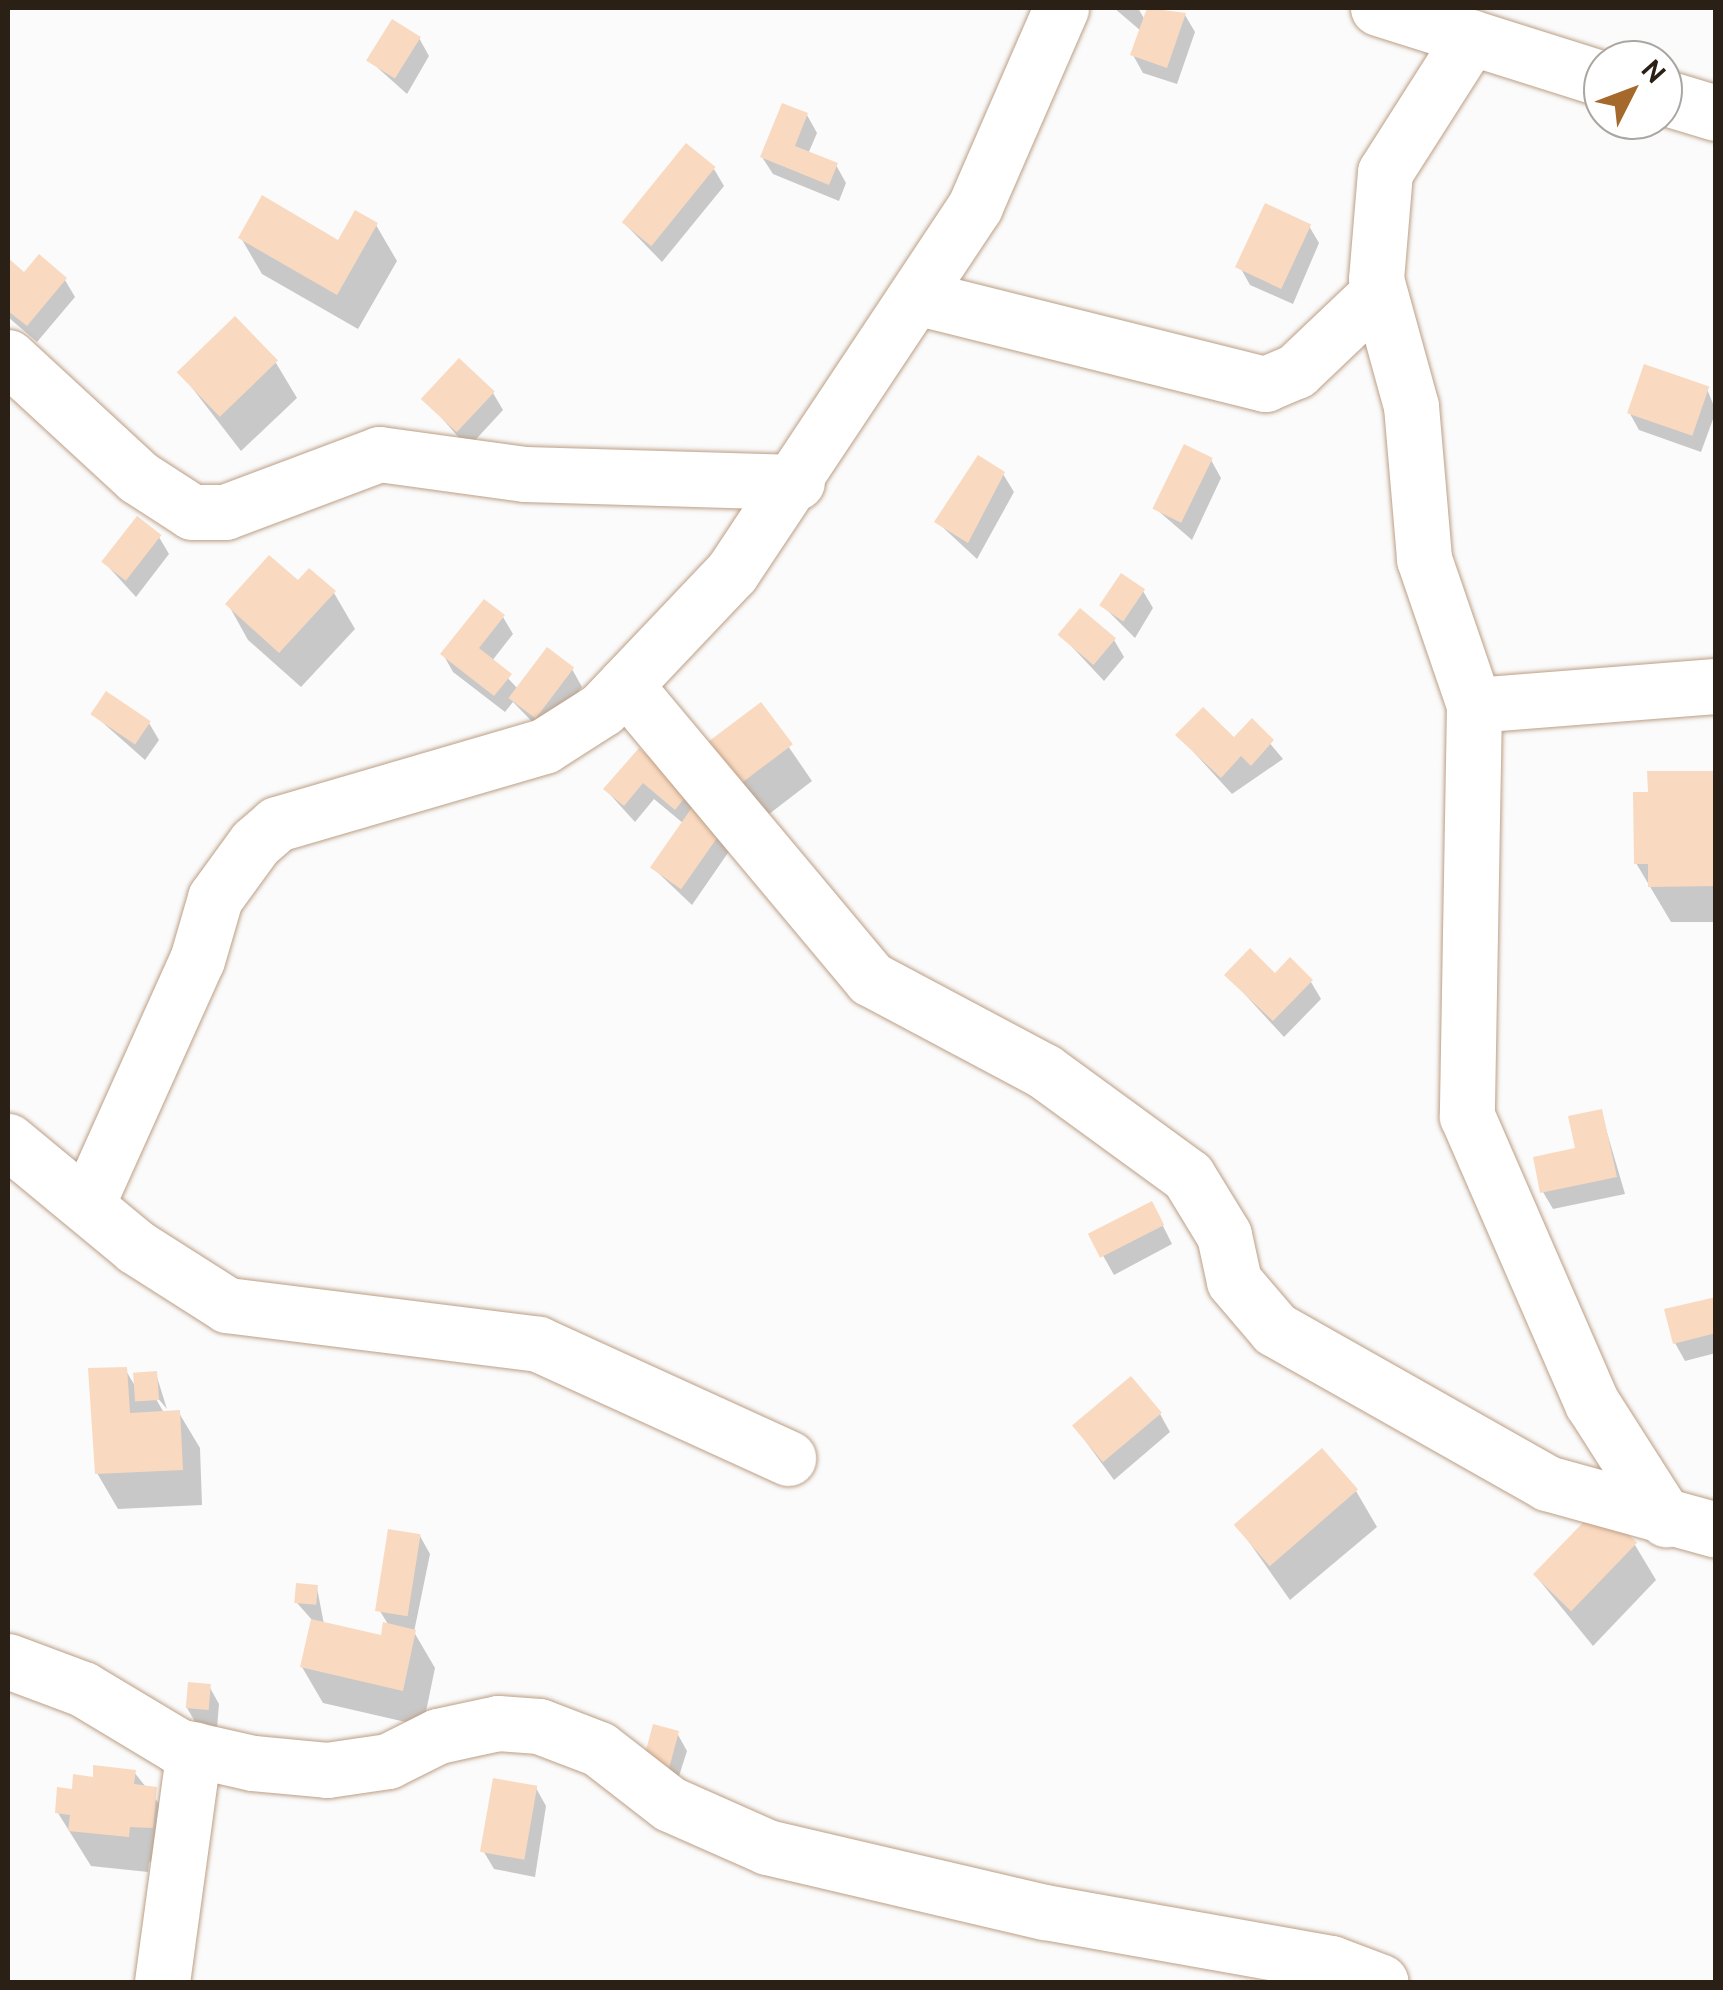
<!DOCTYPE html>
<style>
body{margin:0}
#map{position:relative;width:1723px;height:1990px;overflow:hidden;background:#fbfbfb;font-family:Cabin,sans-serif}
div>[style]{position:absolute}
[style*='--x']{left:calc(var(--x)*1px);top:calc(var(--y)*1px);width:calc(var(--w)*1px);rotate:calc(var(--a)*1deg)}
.shadow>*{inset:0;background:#0003}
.building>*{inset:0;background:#f9dac0;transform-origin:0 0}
.roads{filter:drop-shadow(0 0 2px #bc9f86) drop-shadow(0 0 2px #bc9f86)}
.street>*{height:55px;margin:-27.5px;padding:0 27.5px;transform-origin:27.5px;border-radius:27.5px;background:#fff}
span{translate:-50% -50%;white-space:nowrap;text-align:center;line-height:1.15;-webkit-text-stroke:8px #fff;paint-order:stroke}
.frame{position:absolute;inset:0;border:10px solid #2b2016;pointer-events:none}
.north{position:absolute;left:1583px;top:40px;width:100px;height:100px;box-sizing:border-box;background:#fff;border:2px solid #aaa6a2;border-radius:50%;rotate:48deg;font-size:28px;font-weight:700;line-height:40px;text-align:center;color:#2b2016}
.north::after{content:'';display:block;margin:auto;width:35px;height:45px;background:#a5692b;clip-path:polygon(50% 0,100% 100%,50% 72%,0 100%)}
</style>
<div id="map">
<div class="shadow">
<div style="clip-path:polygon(1114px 8px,1138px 8px,1145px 20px,1150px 8px,1185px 15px,1195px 32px,1177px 84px,1143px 73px,1133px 55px,1141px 31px)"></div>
<div style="clip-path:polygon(419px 38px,429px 56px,407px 94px,370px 61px)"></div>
<div style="clip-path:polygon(807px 115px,817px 133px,808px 154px,836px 165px,846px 183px,839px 201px,773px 174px,762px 157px)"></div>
<div style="clip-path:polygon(714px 169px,724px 186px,662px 262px,625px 224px)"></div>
<div style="clip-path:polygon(376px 225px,397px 261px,358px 329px,262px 274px,241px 238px,339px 243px)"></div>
<div style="clip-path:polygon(1309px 226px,1319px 243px,1293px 304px,1250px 285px,1240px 267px)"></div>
<div style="clip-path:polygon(8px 261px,24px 275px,65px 280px,75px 297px,37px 342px,8px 317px)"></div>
<div style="clip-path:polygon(276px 363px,297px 398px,241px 451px,179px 371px)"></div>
<div style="clip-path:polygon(1707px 389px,1716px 411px,1701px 452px,1639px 430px,1629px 412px)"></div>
<div style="clip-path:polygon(493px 393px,503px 410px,468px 448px,425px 399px)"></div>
<div style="clip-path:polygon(1211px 460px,1221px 478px,1192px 540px,1156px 509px)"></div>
<div style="clip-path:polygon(1003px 474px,1014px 492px,977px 559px,937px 522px)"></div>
<div style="clip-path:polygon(159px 537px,169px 554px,136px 597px,104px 562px)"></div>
<div style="clip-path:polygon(298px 584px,334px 593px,355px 629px,301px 687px,248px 640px,228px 604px)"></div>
<div style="clip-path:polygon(1143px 591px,1153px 608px,1135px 638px,1104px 607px)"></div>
<div style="clip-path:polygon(503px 617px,513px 634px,492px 661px,518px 689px,572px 669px,582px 687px,545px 735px,513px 702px,505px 712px,453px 672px,443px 654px)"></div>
<div style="clip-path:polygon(1061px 635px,1114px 640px,1124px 657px,1104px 681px)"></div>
<div style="clip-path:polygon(760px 705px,812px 781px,751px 828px,720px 789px)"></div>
<div style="clip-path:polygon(93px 714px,149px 723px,159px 740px,145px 760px)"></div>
<div style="clip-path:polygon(1252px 722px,1283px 759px,1232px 794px,1178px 735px,1234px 740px)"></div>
<div style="clip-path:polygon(640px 751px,732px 847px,692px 905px,653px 868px,684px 824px,654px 799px,635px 822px,606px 790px)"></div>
<div style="clip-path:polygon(1716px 773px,1716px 922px,1671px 922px,1636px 863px,1651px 795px)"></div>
<div style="clip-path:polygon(1227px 975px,1311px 982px,1321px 999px,1284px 1037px)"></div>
<div style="clip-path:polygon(1601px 1112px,1625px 1194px,1553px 1209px,1543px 1192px)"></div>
<div style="clip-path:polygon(1161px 1222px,1172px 1244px,1114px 1275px,1092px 1236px)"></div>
<div style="clip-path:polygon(1716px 1299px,1716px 1353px,1685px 1361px,1675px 1343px)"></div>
<div style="clip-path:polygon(125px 1369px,138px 1391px,156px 1374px,167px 1409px,151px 1390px,164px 1413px,179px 1413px,200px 1448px,202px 1505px,118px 1509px,97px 1473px)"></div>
<div style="clip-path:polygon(1160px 1414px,1170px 1432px,1114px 1480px,1075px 1427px)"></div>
<div style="clip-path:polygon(1356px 1491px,1377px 1527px,1290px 1600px,1237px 1525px)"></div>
<div style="clip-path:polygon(420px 1536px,430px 1554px,414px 1632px,435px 1668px,423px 1726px,323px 1703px,302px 1667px,313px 1621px,297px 1603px,317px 1588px,324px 1624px,382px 1638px,389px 1626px,380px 1611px)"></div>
<div style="clip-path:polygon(1635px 1545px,1656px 1580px,1593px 1646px,1535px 1575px)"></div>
<div style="clip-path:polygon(209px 1686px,219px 1704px,217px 1728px,197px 1725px,187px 1708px)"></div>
<div style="clip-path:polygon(677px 1733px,687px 1751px,672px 1798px,650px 1791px)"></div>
<div style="clip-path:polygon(134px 1772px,176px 1825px,172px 1863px,149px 1862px,148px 1872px,91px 1866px,58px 1813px,95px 1779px)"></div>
<div style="clip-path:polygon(536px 1788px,546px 1806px,535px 1877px,494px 1869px,484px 1852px)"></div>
</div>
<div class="building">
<div style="clip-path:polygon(1147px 8px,1186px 13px,1167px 68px,1130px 55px)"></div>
<div style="left:392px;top:19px;width:34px;height:49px;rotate:32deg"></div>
<div style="clip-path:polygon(782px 103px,808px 113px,795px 146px,838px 163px,829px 185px,760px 157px)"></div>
<div style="left:686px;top:143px;width:38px;height:102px;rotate:39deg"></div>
<div style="clip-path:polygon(262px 195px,338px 240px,355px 210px,378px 223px,337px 295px,238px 238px)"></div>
<div style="left:1265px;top:203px;width:51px;height:71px;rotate:25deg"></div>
<div style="clip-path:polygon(39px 254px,67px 278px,27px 326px,8px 311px,8px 258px,24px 272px)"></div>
<div style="left:235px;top:316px;width:62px;height:81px;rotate:46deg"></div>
<div style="left:459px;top:358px;width:49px;height:56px;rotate:43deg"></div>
<div style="left:1644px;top:364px;width:69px;height:52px;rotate:19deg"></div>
<div style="left:1184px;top:444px;width:32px;height:72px;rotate:26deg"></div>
<div style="clip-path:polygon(978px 455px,1005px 472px,968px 543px,934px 522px)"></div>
<div style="left:137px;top:516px;width:31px;height:58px;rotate:38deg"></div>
<div style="clip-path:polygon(269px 555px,298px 580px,309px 568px,336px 591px,279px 653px,225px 604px)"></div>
<div style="left:1121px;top:573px;width:29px;height:39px;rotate:34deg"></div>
<div style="clip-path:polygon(484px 599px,505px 615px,479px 648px,512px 674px,494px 696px,440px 654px)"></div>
<div style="left:1080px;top:608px;width:47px;height:35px;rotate:40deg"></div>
<div style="left:547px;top:647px;width:34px;height:64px;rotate:37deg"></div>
<div style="left:106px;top:691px;width:54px;height:28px;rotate:34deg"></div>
<div style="left:761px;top:702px;width:53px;height:82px;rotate:53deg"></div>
<div style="clip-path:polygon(1203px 707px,1234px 737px,1252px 718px,1274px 740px,1251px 766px,1241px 756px,1221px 778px,1175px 735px)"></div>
<div style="clip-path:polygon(639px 748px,690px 791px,675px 810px,643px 783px,624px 806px,603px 789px)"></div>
<div style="clip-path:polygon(1647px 771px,1716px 771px,1716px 886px,1648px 887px,1648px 864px,1634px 864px,1633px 792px,1648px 792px)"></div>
<div style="left:693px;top:806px;width:38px;height:75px;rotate:35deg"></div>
<div style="clip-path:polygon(1250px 948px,1275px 973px,1290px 957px,1313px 980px,1273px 1021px,1224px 975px)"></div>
<div style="clip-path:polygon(1602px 1109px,1617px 1177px,1540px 1193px,1533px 1157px,1575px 1148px,1568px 1116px)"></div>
<div style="left:1152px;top:1201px;width:27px;height:72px;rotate:63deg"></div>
<div style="clip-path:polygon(1716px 1297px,1716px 1333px,1673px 1344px,1664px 1309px)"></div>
<div style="clip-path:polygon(127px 1367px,130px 1413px,180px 1410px,183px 1470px,95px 1474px,88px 1368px)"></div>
<div style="left:157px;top:1371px;width:29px;height:24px;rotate:86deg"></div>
<div style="left:1131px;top:1376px;width:48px;height:77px;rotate:50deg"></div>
<div style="left:1322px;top:1448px;width:55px;height:117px;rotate:49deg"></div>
<div style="left:1599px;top:1506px;width:53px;height:95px;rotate:44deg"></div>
<div style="left:388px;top:1529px;width:33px;height:83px;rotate:9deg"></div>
<div style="left:296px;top:1583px;width:22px;height:20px;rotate:5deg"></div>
<div style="clip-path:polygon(311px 1619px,381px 1635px,383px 1622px,416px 1630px,403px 1691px,300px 1667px)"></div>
<div style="left:188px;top:1682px;width:23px;height:26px;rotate:5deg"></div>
<div style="left:653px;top:1724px;width:27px;height:52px;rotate:15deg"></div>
<div style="clip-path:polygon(93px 1765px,136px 1770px,134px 1784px,157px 1787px,153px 1828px,130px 1827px,129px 1837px,68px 1831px,70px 1815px,55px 1813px,57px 1787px,72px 1789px,73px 1774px,93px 1777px)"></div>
<div style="left:493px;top:1778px;width:45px;height:75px;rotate:10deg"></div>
</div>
<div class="roads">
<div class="street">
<div style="--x:1378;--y:8;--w:236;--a:17.5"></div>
<div style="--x:1471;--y:37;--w:160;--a:122.5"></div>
<div style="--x:1385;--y:172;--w:107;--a:94.8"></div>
<div style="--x:1376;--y:279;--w:132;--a:74.6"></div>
<div style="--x:1411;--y:406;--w:154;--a:85.1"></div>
<div style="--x:1424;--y:559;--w:154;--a:71.1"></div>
<div style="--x:1474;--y:705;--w:411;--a:91"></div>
<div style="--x:1467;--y:1116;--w:313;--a:66.5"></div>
<div style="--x:1592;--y:1403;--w:138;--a:57.5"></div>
<div style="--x:1663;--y:97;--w:55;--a:16.8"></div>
<div style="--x:916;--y:297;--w:360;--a:14"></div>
<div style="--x:1265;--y:384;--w:34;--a:-23"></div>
<div style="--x:1296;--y:371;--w:113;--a:-43.6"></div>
<div style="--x:8;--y:357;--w:177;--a:42.7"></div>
<div style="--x:138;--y:477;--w:64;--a:32.9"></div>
<div style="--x:192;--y:512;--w:33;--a:0"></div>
<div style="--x:225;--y:512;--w:165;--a:-20.6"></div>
<div style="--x:379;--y:454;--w:147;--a:7.8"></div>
<div style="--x:525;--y:474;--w:272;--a:1.7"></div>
<div style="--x:625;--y:685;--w:383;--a:50.1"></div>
<div style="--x:871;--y:979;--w:196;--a:28"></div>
<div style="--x:1044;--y:1071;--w:178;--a:36.1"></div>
<div style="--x:1188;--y:1176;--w:69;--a:58.6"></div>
<div style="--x:1224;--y:1235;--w:47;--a:77.7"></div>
<div style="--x:1234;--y:1281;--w:63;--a:49.5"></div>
<div style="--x:1275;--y:1329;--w:313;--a:29.5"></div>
<div style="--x:1547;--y:1483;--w:175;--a:15.5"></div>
<div style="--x:1474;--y:705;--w:243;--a:-4.5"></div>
<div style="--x:8;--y:1141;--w:166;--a:39.6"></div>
<div style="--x:136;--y:1247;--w:108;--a:32.5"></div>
<div style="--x:227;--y:1305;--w:313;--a:7.1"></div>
<div style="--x:538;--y:1344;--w:275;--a:24.5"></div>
<div style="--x:88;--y:1202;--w:265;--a:-65.8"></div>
<div style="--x:197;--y:960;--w:65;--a:-73.8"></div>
<div style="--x:215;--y:898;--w:68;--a:-54"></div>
<div style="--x:255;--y:843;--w:29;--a:-41"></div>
<div style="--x:277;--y:824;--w:278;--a:-16.3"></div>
<div style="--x:544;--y:746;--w:69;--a:-32.5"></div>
<div style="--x:602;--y:709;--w:189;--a:-46.5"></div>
<div style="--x:732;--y:572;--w:439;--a:-56.4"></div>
<div style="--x:975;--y:206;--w:216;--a:-66.5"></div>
<div style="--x:8;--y:1661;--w:80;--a:20.5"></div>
<div style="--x:83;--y:1689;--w:111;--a:31"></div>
<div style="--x:178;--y:1746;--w:77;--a:12.8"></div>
<div style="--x:253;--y:1763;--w:74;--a:5.4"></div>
<div style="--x:327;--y:1770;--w:62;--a:-8.4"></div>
<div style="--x:388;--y:1761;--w:56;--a:-26.6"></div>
<div style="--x:438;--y:1736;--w:61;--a:-12.2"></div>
<div style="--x:498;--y:1723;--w:41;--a:4.2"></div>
<div style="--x:539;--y:1726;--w:64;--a:21"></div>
<div style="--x:599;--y:1749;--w:90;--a:37.8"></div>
<div style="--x:670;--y:1804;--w:106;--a:23.9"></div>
<div style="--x:767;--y:1847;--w:285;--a:13.2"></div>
<div style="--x:1045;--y:1912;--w:291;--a:10.1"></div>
<div style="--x:1331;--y:1963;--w:53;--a:20.8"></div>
<div style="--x:162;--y:1982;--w:235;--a:-82.2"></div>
</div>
</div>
<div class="frame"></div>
<div class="north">N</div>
</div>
